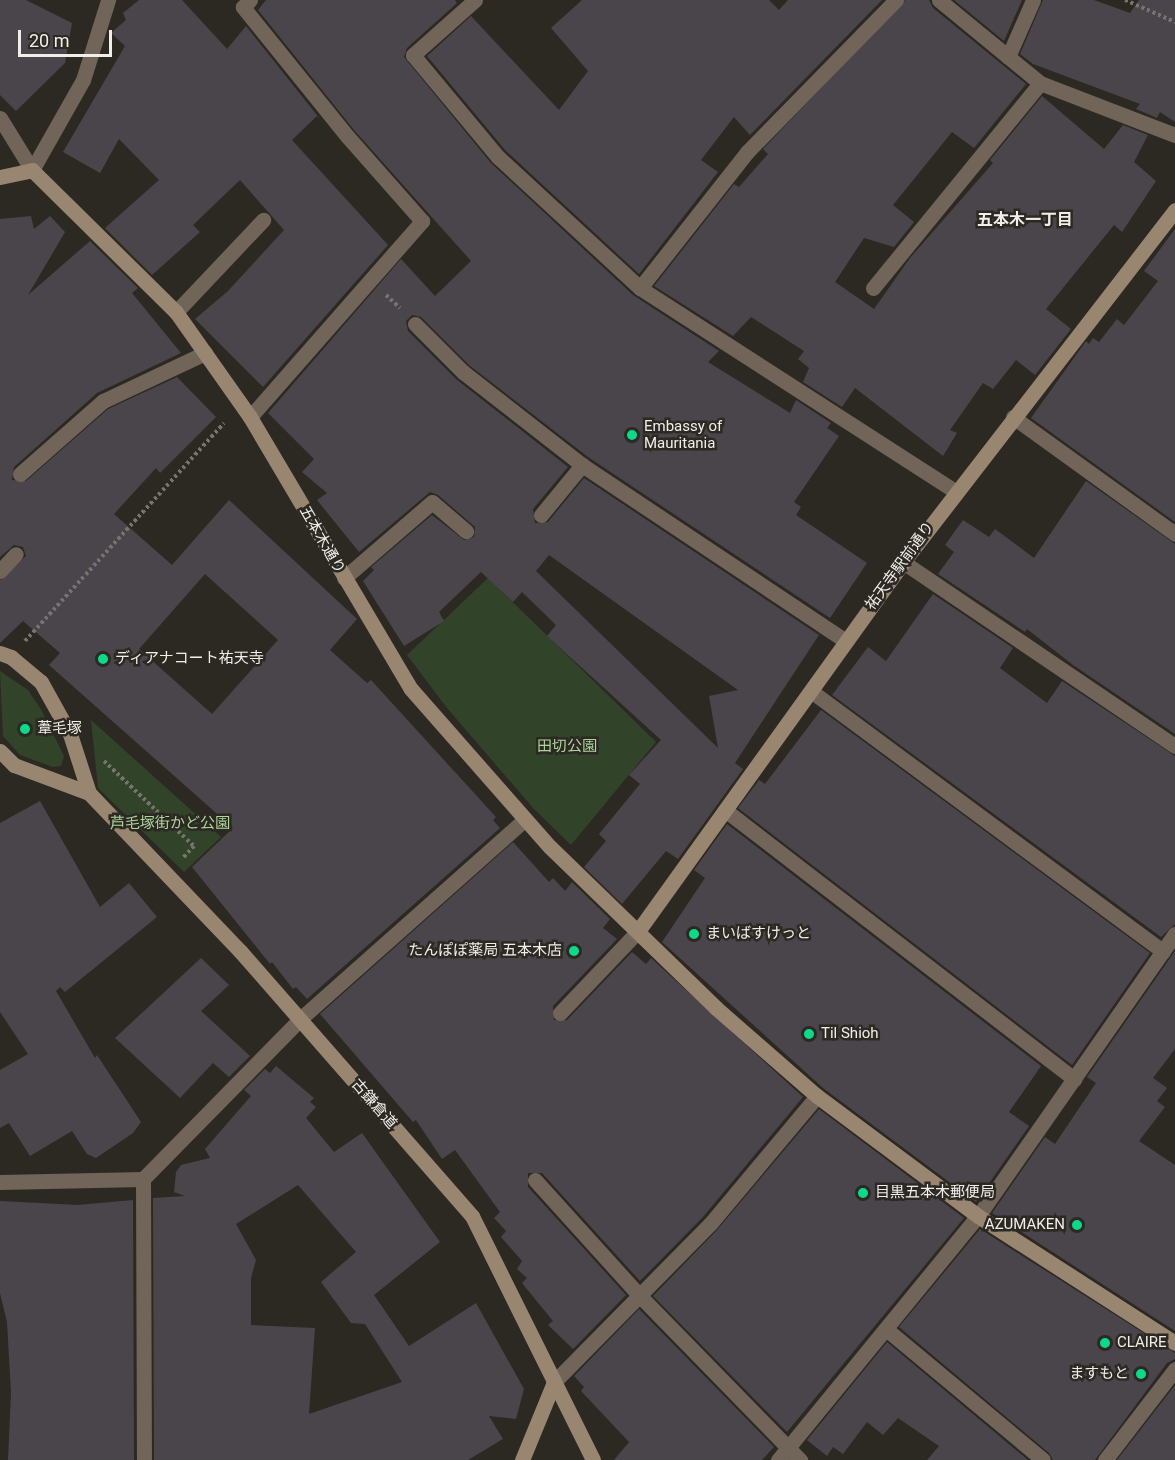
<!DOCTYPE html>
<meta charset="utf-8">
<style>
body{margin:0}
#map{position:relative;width:1175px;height:1460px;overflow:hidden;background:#2c2923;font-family:Roboto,"Noto Sans JP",sans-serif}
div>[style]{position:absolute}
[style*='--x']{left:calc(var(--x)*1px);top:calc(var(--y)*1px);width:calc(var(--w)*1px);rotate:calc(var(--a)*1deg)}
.green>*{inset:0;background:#31442a}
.building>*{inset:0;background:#4a454b}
.path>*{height:4px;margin-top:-2px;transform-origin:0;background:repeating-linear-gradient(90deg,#76746e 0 3px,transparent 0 6px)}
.lane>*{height:15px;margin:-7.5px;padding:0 7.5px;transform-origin:7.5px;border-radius:7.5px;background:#706558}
.street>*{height:15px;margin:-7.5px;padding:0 7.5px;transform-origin:7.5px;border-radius:7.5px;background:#706558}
.secondary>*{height:15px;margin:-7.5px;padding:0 7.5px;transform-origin:7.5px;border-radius:7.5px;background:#998671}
.dots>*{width:16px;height:16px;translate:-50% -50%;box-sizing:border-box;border:3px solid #2c2923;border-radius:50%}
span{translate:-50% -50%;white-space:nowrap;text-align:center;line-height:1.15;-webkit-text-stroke:5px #2c2923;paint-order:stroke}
.poi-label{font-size:15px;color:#f0eeea}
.left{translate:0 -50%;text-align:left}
.right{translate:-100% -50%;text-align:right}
.street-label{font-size:15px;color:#f0eeea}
.park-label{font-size:15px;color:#add59d}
.neighbourhood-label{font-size:16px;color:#f0eeea;font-weight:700}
.scale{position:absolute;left:18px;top:30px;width:94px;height:27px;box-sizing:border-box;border:3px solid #f0eeea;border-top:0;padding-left:8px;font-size:18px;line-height:21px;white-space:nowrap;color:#f0eeea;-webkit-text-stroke:4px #2c2923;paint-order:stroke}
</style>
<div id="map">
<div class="green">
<div style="clip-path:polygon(488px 578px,656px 742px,571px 845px,534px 809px,447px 708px,407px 655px)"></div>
<div style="clip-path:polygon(0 671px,28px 690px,42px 711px,64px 756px,61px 766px,53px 767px,20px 755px,3px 736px)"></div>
<div style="clip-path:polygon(91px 720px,221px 837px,184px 872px,98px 788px)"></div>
</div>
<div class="building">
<div style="clip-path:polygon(0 0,26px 0,72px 23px,65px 63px,16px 111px,0 95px)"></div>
<div style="clip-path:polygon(139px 0,182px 0,227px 49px,246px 26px,320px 119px,317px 116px,292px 140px,388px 245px,263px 387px,195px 319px,228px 291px,284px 230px,240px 180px,193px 225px,200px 232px,152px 275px,105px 228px,159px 180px,119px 139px,100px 173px,63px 152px,125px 46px,111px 33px,126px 20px,123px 13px)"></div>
<div style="clip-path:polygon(evenodd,266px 0,455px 0,457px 3px,407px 48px,404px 57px,491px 163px,633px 295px,719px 351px,708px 362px,790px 413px,796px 400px,831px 423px,827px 428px,839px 436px,794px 502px,801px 507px,796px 515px,867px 563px,830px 618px,588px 457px,469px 365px,421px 317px,412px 315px,406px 321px,408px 331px,456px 379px,568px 467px,533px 509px,535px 523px,548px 522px,584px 478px,819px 635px,735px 763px,743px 769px,678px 859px,666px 851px,622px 904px,584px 867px,606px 841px,599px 834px,640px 784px,629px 775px,661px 740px,547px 636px,556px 625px,522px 592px,513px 602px,481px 572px,439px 612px,444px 621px,404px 646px,363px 581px,374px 570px,371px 567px,432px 515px,464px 540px,474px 537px,475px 527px,438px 495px,430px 492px,359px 552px,317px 500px,327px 493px,302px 472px,314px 459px,268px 413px,401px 259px,435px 296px,471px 261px,354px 130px,258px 10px,266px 0,549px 555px,738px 690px,709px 696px,718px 748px,536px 571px,549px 555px)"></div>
<div style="clip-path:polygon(582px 0,769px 0,779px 10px,788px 0,882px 0,750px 135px,734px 117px,701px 160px,718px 172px,639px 274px,505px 150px,427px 56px,471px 16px,559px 110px,588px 71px,551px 28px)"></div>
<div style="clip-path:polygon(905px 0,929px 0,933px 8px,1026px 84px,974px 148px,952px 132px,893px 205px,914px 222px,894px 247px,864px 238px,835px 282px,874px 309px,910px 258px,993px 163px,990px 160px,1042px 96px,1104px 149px,1123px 125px,1148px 135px,1134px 162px,1156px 181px,1122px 232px,1114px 225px,1046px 309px,1071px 329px,1035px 375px,1016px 360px,993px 389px,983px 383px,950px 430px,957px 433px,943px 456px,855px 388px,842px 407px,803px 382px,809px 368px,798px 359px,804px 351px,751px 317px,733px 336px,654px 286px,734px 184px,739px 187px,768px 154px,763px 149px)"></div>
<div style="clip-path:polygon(954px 0,1022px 0,1004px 41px)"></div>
<div style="clip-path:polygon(1043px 0,1094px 0,1130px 13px,1139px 0,1175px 0,1175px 122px,1160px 112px,1157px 118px,1136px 109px,1140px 104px,1033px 64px,1020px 54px)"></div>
<div style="clip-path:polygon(evenodd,31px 216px,34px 229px,50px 216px,65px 232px,28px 295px,90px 241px,138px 288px,132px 293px,181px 353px,97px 393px,14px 467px,12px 480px,26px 481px,108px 409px,177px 377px,216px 417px,160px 473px,156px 468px,114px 514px,172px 565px,229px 500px,357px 619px,330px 650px,367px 683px,371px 680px,496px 817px,493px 820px,500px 828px,307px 999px,296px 987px,293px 989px,272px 962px,270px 964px,192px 867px,233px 828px,49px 665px,60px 653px,23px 621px,0 643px,0 580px,26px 556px,23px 547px,14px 545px,0 557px,0 219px,31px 216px,205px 574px,278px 640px,212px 714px,139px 649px,205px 574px)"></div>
<div style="clip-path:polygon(1175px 229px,1175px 522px,1031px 418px,1086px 341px,1089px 344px,1093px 338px,1099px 342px,1117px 319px,1124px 325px,1158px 281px,1144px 271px)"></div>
<div style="clip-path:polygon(1086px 481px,1175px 544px,1175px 734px,1073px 665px,1027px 629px,1025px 632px,938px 574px,954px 552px,945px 545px,963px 520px,989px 537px,995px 529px,1034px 558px)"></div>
<div style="clip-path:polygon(933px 594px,1013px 648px,1000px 668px,1047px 703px,1062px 681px,1175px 756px,1175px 924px,1161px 937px,832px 695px,868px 647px,886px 661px)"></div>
<div style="clip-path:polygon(821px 710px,1150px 953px,1072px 1065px,738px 808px,759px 780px,765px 784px)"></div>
<div style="clip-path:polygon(40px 801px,100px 907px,129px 883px,157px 917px,65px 992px,60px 987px,56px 991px,95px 1058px,97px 1055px,141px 1122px,133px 1133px,96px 1158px,87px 1154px,72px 1131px,30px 1156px,9px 1123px,0 1128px,0 1070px,28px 1054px,0 1012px,0 823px)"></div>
<div style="clip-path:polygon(727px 824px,1041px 1066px,1009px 1112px,1029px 1126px,976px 1202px,823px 1088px,662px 942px,705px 878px,694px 870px)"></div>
<div style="clip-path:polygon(513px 842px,549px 882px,553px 878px,565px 891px,572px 882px,610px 919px,603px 928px,617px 939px,553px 1006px,554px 1020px,567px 1020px,632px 952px,646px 964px,651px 958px,803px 1097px,703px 1217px,640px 1281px,542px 1173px,528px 1173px,528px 1187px,626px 1295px,573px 1349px,548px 1325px,553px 1321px,522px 1283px,527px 1278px,517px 1269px,522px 1261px,501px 1237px,506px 1231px,494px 1218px,500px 1212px,455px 1150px,442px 1159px,416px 1120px,413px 1122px,320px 1014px)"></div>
<div style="clip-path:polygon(1175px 951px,1175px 1049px,1153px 1078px,1167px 1088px,1157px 1101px,1165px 1107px,1139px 1141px,1175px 1165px,1175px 1331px,992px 1213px,1045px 1137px,1055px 1144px,1096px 1083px,1087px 1077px)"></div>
<div style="clip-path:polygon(201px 958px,229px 985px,201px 1011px,250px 1056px,229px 1077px,213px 1063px,180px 1098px,115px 1038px)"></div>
<div style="clip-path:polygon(evenodd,276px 1066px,314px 1098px,310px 1102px,316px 1107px,306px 1118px,334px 1152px,362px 1133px,440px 1242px,374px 1295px,409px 1346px,476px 1303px,524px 1389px,516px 1419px,489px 1416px,503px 1439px,468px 1460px,154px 1460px,153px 1198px,185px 1196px,174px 1192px,176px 1172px,181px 1165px,210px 1158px,205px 1149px,251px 1096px,244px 1090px,265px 1069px,270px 1073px,276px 1066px,298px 1185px,356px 1252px,321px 1282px,351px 1323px,365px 1324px,402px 1382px,309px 1414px,315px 1328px,251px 1325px,251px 1278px,256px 1260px,236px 1224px,298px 1185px)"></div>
<div style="clip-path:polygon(819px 1109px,964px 1218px,787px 1432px,653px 1296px,717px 1230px)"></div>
<div style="clip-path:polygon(133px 1200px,134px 1460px,8px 1460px,11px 1393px,7px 1322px,0 1293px,0 1201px,78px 1205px)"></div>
<div style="clip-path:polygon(980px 1229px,1175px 1353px,1175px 1359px,1167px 1363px,1095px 1460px,1053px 1460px,1049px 1453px,899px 1327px)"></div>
<div style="clip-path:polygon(639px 1309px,774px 1447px,762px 1460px,614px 1460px,629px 1442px,581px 1391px,584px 1387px,574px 1376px)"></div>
<div style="clip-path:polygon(887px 1342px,1028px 1460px,927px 1460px,939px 1446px,898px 1418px,883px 1435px,867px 1422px,843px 1454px,833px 1447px,827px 1456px,807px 1440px)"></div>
<div style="clip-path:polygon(1175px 1385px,1175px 1460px,1117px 1460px)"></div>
</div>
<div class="path">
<div style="--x:1125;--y:0;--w:55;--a:23.7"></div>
<div style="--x:386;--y:295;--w:19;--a:43"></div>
<div style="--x:25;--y:641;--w:295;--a:-47.6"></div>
<div style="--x:104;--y:761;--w:124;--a:43.4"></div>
<div style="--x:194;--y:846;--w:18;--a:133"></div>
</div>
<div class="lane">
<div style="--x:1008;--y:57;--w:62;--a:-66.3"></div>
<div style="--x:640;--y:288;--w:173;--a:-51.8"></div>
<div style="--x:747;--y:152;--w:213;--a:-45.6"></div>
<div style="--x:873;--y:288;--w:264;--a:-50.8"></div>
<div style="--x:176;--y:312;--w:127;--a:-46.6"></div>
<div style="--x:415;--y:324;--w:68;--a:45"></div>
<div style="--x:463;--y:372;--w:151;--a:38"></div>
<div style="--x:582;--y:465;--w:317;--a:33.7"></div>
<div style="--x:250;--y:417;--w:261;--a:-48.7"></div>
<div style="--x:422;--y:221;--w:113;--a:-131.4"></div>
<div style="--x:347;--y:136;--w:166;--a:-128.9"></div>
<div style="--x:243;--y:7;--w:10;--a:-45"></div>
<div style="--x:20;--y:474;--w:111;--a:-41.3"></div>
<div style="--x:103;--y:401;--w:113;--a:-25.2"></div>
<div style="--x:541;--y:515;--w:65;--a:-50.6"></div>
<div style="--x:903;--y:562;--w:328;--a:34.1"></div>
<div style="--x:0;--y:571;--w:23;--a:-47"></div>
<div style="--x:344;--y:578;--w:116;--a:-40.8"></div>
<div style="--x:432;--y:502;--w:45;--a:40.5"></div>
<div style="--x:811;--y:691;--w:438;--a:36.5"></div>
<div style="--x:725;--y:810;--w:441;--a:37.6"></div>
<div style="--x:560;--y:1013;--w:113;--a:-46.4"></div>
<div style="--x:535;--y:1180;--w:155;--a:47.9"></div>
<div style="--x:639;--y:1295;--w:231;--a:45.7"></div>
<div style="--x:886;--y:1329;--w:204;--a:39.8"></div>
<div style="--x:554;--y:1382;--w:222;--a:-45.4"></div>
<div style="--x:710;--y:1224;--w:167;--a:-50.1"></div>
<div style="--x:1105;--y:1460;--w:115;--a:-52.4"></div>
</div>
<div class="street">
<div style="--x:475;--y:0;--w:83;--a:138.4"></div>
<div style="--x:413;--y:55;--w:133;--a:50.2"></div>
<div style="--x:498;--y:157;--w:193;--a:42.7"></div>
<div style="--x:640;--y:288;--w:376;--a:32.8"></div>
<div style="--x:939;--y:0;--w:131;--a:39.4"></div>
<div style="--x:1040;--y:83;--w:145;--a:21.1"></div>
<div style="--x:0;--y:118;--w:61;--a:58.4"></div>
<div style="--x:32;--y:170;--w:103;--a:-60.5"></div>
<div style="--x:83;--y:80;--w:84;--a:-72.6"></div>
<div style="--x:1013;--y:417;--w:200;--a:35.8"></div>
<div style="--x:143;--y:1179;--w:281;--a:89.8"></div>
<div style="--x:0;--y:1182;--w:143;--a:-1.2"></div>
<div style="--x:143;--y:1179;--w:224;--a:-45.5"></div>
<div style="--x:300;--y:1019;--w:301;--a:-41.6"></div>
<div style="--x:778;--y:1460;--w:315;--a:-50.7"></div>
<div style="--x:978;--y:1216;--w:344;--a:-55.1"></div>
</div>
<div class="secondary">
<div style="--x:0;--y:177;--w:33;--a:-12"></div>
<div style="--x:32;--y:170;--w:202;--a:44.6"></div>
<div style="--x:176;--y:312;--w:128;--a:54.8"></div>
<div style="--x:250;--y:417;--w:316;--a:59.4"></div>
<div style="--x:411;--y:689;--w:210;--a:48.7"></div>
<div style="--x:550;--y:847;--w:231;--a:44.1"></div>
<div style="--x:716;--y:1008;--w:134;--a:41.1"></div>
<div style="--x:817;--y:1096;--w:201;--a:36.7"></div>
<div style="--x:978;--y:1216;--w:234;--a:32.8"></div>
<div style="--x:0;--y:653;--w:12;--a:20"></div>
<div style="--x:11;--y:657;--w:39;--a:40"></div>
<div style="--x:41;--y:682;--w:60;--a:60.9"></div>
<div style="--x:70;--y:734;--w:62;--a:72.1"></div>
<div style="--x:0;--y:751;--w:20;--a:45"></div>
<div style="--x:14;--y:765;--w:80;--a:20.5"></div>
<div style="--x:89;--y:793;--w:219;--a:46.3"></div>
<div style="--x:240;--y:951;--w:352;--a:48.8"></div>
<div style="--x:472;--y:1216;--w:272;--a:63.6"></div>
<div style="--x:638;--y:931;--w:454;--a:-54.3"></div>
<div style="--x:903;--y:562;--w:445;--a:-52.3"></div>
<div style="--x:522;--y:1460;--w:84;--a:-67.7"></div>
</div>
<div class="dots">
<div style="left:632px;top:435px;background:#0cd98a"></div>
<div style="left:103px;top:659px;background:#0cd98a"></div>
<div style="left:25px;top:729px;background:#0cd98a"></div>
<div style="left:694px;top:934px;background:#0cd98a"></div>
<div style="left:574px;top:951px;background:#0cd98a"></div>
<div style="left:809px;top:1034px;background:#0cd98a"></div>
<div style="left:863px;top:1193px;background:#0cd98a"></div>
<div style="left:1077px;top:1225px;background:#0cd98a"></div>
<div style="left:1105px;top:1343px;background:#0cd98a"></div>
<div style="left:1141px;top:1374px;background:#0cd98a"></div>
</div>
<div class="poi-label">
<span class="left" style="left:644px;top:435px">Embassy of<br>Mauritania</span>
<span class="left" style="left:115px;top:659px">ディアナコート祐天寺</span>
<span class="left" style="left:37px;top:729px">葦毛塚</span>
<span class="left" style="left:706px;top:934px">まいばすけっと</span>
<span class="right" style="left:562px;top:951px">たんぽぽ薬局 五本木店</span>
<span class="left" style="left:821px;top:1034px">Til Shioh</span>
<span class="left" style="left:875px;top:1193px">目黒五本木郵便局</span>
<span class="right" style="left:1065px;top:1225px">AZUMAKEN</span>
<span class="left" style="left:1117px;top:1343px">CLAIRE</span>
<span class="right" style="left:1129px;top:1374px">ますもと</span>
</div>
<div class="street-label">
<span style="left:322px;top:540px;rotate:60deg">五本木通り</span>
<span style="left:900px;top:566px;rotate:-54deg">祐天寺駅前通り</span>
<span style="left:374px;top:1104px;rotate:49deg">古鎌倉道</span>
</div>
<div class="park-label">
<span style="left:567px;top:747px">田切公園</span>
<span style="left:170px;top:824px">芦毛塚街かど公園</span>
</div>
<div class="neighbourhood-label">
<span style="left:1025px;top:220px">五本木一丁目</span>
</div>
<div class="scale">20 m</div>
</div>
